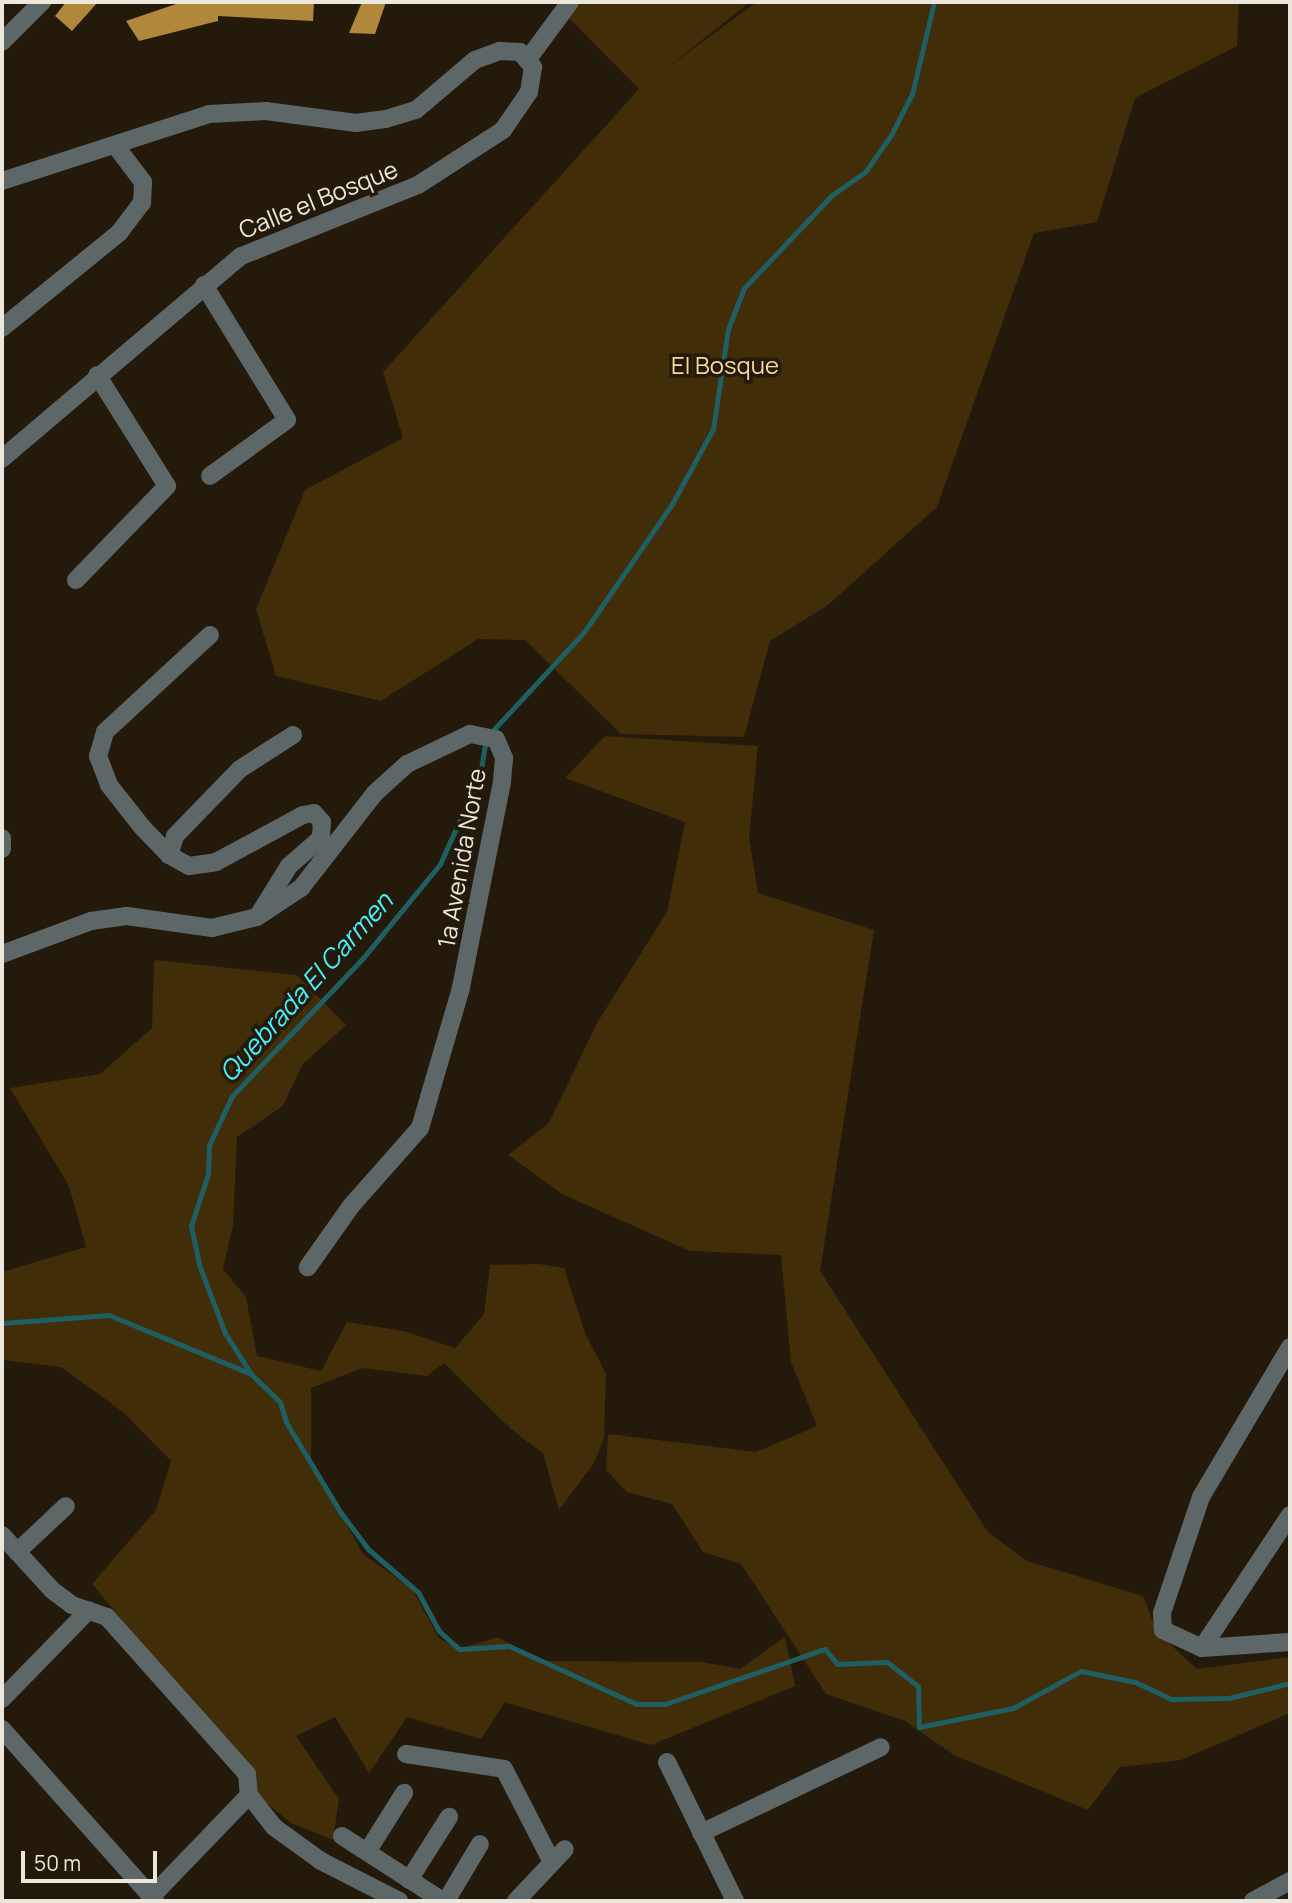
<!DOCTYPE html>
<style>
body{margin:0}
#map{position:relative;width:1292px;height:1903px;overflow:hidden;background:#231a0c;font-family:Manrope,sans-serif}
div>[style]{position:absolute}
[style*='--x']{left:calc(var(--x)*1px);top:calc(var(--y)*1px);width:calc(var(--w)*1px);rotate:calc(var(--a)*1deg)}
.green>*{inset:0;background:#412d07}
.stream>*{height:5px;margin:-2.5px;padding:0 2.5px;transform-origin:2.5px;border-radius:2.5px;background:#1f5e63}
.building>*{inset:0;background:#b0873b}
.minor>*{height:18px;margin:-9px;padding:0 9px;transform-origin:9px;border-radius:9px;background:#5d6767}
span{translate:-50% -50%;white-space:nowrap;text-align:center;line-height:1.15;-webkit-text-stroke:7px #231a0c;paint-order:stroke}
.street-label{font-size:24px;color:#ece7dd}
.park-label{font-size:24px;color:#f9d79f}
.water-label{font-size:26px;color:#47f2fe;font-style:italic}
.frame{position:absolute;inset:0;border:4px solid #ece7dd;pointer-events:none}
.scale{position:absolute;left:21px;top:1851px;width:136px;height:32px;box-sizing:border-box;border:4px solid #ece7dd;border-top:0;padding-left:9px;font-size:21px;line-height:24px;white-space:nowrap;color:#ece7dd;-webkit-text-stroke:5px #231a0c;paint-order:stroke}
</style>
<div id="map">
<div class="green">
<div style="clip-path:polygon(582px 2px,750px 2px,668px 67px,757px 2px,1239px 2px,1237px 46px,1135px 98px,1097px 222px,1034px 233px,937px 507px,828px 605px,770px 641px,744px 737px,621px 734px,525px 640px,478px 639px,381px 701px,276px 676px,256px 609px,305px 490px,403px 438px,383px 372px,639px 89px,567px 16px)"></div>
<div style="clip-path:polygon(605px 736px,758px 746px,749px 838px,758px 893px,874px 930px,820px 1271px,988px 1532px,1027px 1561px,1143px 1596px,1157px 1632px,1197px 1669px,1290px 1657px,1290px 1713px,1181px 1760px,1120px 1767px,1088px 1810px,954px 1755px,905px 1721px,826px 1694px,741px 1564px,703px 1552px,672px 1504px,627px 1492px,606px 1470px,608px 1434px,756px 1452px,817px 1426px,791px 1362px,781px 1255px,690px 1251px,562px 1194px,508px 1155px,549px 1123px,597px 1023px,667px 912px,685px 822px,565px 778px)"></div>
<div style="clip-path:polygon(154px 960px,297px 975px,346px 1025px,302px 1065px,283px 1106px,237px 1137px,233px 1225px,223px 1269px,246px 1297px,257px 1356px,321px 1371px,347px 1322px,404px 1331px,455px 1348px,484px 1314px,490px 1265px,539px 1264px,564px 1268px,585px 1333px,606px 1374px,604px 1438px,594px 1463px,559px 1510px,543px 1453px,512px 1430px,444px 1363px,427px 1376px,362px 1368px,311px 1388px,311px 1460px,363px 1554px,412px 1589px,439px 1638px,459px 1649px,498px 1637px,541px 1661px,702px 1662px,740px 1669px,785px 1637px,795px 1686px,651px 1745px,505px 1702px,481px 1739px,407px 1717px,369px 1773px,335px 1717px,296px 1736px,339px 1799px,333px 1840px,291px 1823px,253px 1792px,176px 1685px,92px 1584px,156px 1510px,171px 1461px,123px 1412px,61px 1367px,2px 1360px,2px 1272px,86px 1247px,69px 1186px,10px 1088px,100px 1074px,152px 1028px)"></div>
</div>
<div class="stream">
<div style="--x:934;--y:2;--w:95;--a:103.4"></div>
<div style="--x:912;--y:94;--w:46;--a:117.1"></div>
<div style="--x:891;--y:135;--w:45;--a:125.1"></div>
<div style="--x:865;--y:172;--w:40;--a:145.1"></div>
<div style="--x:832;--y:195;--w:128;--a:133.4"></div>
<div style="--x:744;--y:288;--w:44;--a:111.3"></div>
<div style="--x:728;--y:329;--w:101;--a:98.5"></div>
<div style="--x:713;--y:429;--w:85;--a:118.7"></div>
<div style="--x:672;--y:504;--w:155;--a:124.5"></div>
<div style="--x:584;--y:632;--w:144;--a:132.8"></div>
<div style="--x:486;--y:738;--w:37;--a:99"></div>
<div style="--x:480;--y:775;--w:98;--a:114.2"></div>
<div style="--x:440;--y:864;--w:122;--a:129.3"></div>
<div style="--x:363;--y:958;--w:190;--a:133.5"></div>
<div style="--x:232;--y:1096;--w:54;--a:115.1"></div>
<div style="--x:209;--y:1145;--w:29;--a:92"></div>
<div style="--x:208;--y:1174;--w:55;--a:108.1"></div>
<div style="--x:191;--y:1226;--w:40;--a:78"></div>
<div style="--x:199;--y:1265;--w:73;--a:69.1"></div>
<div style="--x:225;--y:1333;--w:49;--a:57.6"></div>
<div style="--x:251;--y:1374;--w:40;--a:44"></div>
<div style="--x:280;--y:1402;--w:21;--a:73"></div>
<div style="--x:286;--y:1422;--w:106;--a:58.9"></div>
<div style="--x:341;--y:1513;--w:45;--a:53.1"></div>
<div style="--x:368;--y:1549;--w:66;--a:40.7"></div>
<div style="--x:418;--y:1592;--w:44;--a:61.7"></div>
<div style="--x:439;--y:1631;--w:27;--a:42"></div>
<div style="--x:459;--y:1649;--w:50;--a:-3.4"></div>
<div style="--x:509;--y:1646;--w:140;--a:24.5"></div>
<div style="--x:636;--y:1704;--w:29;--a:0"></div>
<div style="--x:665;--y:1704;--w:169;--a:-19"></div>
<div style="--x:825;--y:1649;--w:19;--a:51"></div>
<div style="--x:837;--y:1664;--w:50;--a:-2.3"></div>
<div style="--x:887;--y:1662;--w:39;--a:38"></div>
<div style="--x:918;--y:1686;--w:41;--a:88.6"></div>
<div style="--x:919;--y:1727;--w:96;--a:-11.4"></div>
<div style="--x:1013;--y:1708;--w:77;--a:-28.6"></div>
<div style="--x:1081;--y:1671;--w:55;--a:11.5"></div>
<div style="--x:1135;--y:1682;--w:40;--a:25"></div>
<div style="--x:1171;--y:1699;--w:58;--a:-1"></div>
<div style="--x:1229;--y:1698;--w:63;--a:-13.8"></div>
<div style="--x:2;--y:1323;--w:107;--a:-4.3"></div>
<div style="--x:109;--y:1315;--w:152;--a:22.5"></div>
</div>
<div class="building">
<div style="clip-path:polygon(66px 2px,98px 2px,72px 31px,55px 16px)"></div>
<div style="clip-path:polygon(182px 2px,314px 2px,313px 21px,218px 16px,218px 21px,139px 41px,126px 21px)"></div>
<div style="clip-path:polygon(362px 2px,386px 2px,375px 34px,349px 33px)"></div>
</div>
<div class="minor">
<div style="--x:2;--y:42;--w:57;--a:-45"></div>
<div style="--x:528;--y:59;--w:71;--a:-53.6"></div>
<div style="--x:2;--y:181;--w:218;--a:-17.9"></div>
<div style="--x:209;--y:114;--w:57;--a:-3"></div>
<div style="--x:266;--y:111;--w:91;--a:7.6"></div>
<div style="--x:356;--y:123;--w:30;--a:-8"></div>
<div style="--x:386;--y:119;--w:31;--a:-17"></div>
<div style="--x:416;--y:110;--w:77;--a:-40.3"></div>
<div style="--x:475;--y:60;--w:27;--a:-20"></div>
<div style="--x:500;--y:51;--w:20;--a:3"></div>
<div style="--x:520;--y:52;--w:20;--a:49"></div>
<div style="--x:533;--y:67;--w:25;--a:99"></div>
<div style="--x:529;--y:92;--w:46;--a:124.4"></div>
<div style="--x:503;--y:130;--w:101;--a:147.1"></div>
<div style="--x:418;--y:185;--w:191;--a:158.1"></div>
<div style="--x:241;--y:256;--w:314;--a:139.7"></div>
<div style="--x:204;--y:285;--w:158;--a:58.4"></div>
<div style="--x:287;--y:420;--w:95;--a:144"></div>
<div style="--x:2;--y:328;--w:151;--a:-39.1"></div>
<div style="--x:119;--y:233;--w:38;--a:-53"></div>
<div style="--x:142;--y:203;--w:21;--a:-87"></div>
<div style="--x:143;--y:182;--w:46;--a:-127.1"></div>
<div style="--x:76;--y:580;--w:131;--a:-45.9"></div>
<div style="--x:167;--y:486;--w:131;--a:-122.2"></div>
<div style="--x:210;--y:635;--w:143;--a:137.3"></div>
<div style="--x:105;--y:732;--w:25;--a:106"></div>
<div style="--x:98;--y:756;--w:31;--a:69"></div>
<div style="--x:109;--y:785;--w:53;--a:51.8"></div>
<div style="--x:142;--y:827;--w:39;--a:46"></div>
<div style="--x:169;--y:855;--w:23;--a:29"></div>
<div style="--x:189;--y:866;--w:27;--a:-8"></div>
<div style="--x:216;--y:862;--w:99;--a:-28.4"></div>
<div style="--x:303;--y:815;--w:11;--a:-10"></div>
<div style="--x:314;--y:813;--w:12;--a:48"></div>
<div style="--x:322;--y:822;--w:16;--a:94"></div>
<div style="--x:321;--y:838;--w:43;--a:138.8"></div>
<div style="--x:289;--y:866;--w:53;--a:121.9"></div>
<div style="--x:2;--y:838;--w:11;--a:90"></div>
<div style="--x:169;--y:855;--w:20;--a:-72"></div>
<div style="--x:175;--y:836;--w:93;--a:-45.9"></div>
<div style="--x:240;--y:769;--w:63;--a:-32.7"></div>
<div style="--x:2;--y:954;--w:95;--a:-20.3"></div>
<div style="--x:91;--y:921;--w:36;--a:-8"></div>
<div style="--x:127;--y:916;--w:86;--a:8"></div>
<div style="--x:212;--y:928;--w:46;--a:-13.7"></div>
<div style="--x:257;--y:917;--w:53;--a:-33.4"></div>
<div style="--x:301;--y:888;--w:120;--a:-52.1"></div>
<div style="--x:375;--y:793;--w:43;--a:-42.2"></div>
<div style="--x:407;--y:764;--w:70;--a:-25.5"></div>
<div style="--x:470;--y:734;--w:26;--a:11"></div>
<div style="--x:496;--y:739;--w:21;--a:67"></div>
<div style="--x:504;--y:758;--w:24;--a:95"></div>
<div style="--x:502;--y:782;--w:210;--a:101.3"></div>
<div style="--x:461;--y:988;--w:146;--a:106.3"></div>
<div style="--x:420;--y:1128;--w:104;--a:131.5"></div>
<div style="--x:351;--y:1206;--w:75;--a:125.2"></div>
<div style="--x:1290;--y:1347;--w:174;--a:120.7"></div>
<div style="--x:1201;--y:1497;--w:122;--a:108.6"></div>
<div style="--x:1162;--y:1613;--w:17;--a:87"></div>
<div style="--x:1163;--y:1630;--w:43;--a:24.8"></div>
<div style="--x:1202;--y:1648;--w:88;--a:-3.9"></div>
<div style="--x:2;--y:1535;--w:74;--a:47.7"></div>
<div style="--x:52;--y:1590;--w:25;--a:37"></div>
<div style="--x:72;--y:1605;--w:37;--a:19"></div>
<div style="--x:107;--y:1617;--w:210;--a:48.3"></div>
<div style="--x:247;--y:1774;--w:21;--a:85"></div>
<div style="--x:249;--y:1795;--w:41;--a:52"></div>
<div style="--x:274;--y:1827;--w:58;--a:35.9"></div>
<div style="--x:321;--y:1861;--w:88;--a:27.1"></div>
<div style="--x:17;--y:1552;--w:67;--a:-43.2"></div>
<div style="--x:1202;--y:1648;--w:159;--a:-56.5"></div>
<div style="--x:2;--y:1699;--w:124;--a:-45.7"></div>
<div style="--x:2;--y:1729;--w:230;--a:48.3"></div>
<div style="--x:406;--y:1754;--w:99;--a:8.7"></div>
<div style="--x:504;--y:1769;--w:105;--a:62.7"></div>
<div style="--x:667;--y:1762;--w:155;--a:63.9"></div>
<div style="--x:701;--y:1833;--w:199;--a:-25.5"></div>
<div style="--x:342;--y:1836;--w:120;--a:32.8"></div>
<div style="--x:367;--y:1852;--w:70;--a:-57.9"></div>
<div style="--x:409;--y:1880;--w:75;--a:-57.6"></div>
<div style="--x:151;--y:1897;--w:141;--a:-46.1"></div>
<div style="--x:446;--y:1901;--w:66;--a:-59.2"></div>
<div style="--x:516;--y:1901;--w:71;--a:-46.7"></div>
<div style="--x:1253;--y:1901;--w:42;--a:-28.4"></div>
</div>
<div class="street-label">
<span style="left:318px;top:199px;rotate:-22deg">Calle el Bosque</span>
<span style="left:461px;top:858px;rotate:-80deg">1a Avenida Norte</span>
</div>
<div class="park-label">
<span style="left:725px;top:365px">El Bosque</span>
</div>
<div class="water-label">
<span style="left:306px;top:987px;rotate:-48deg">Quebrada El Carmen</span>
</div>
<div class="frame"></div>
<div class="scale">50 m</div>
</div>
